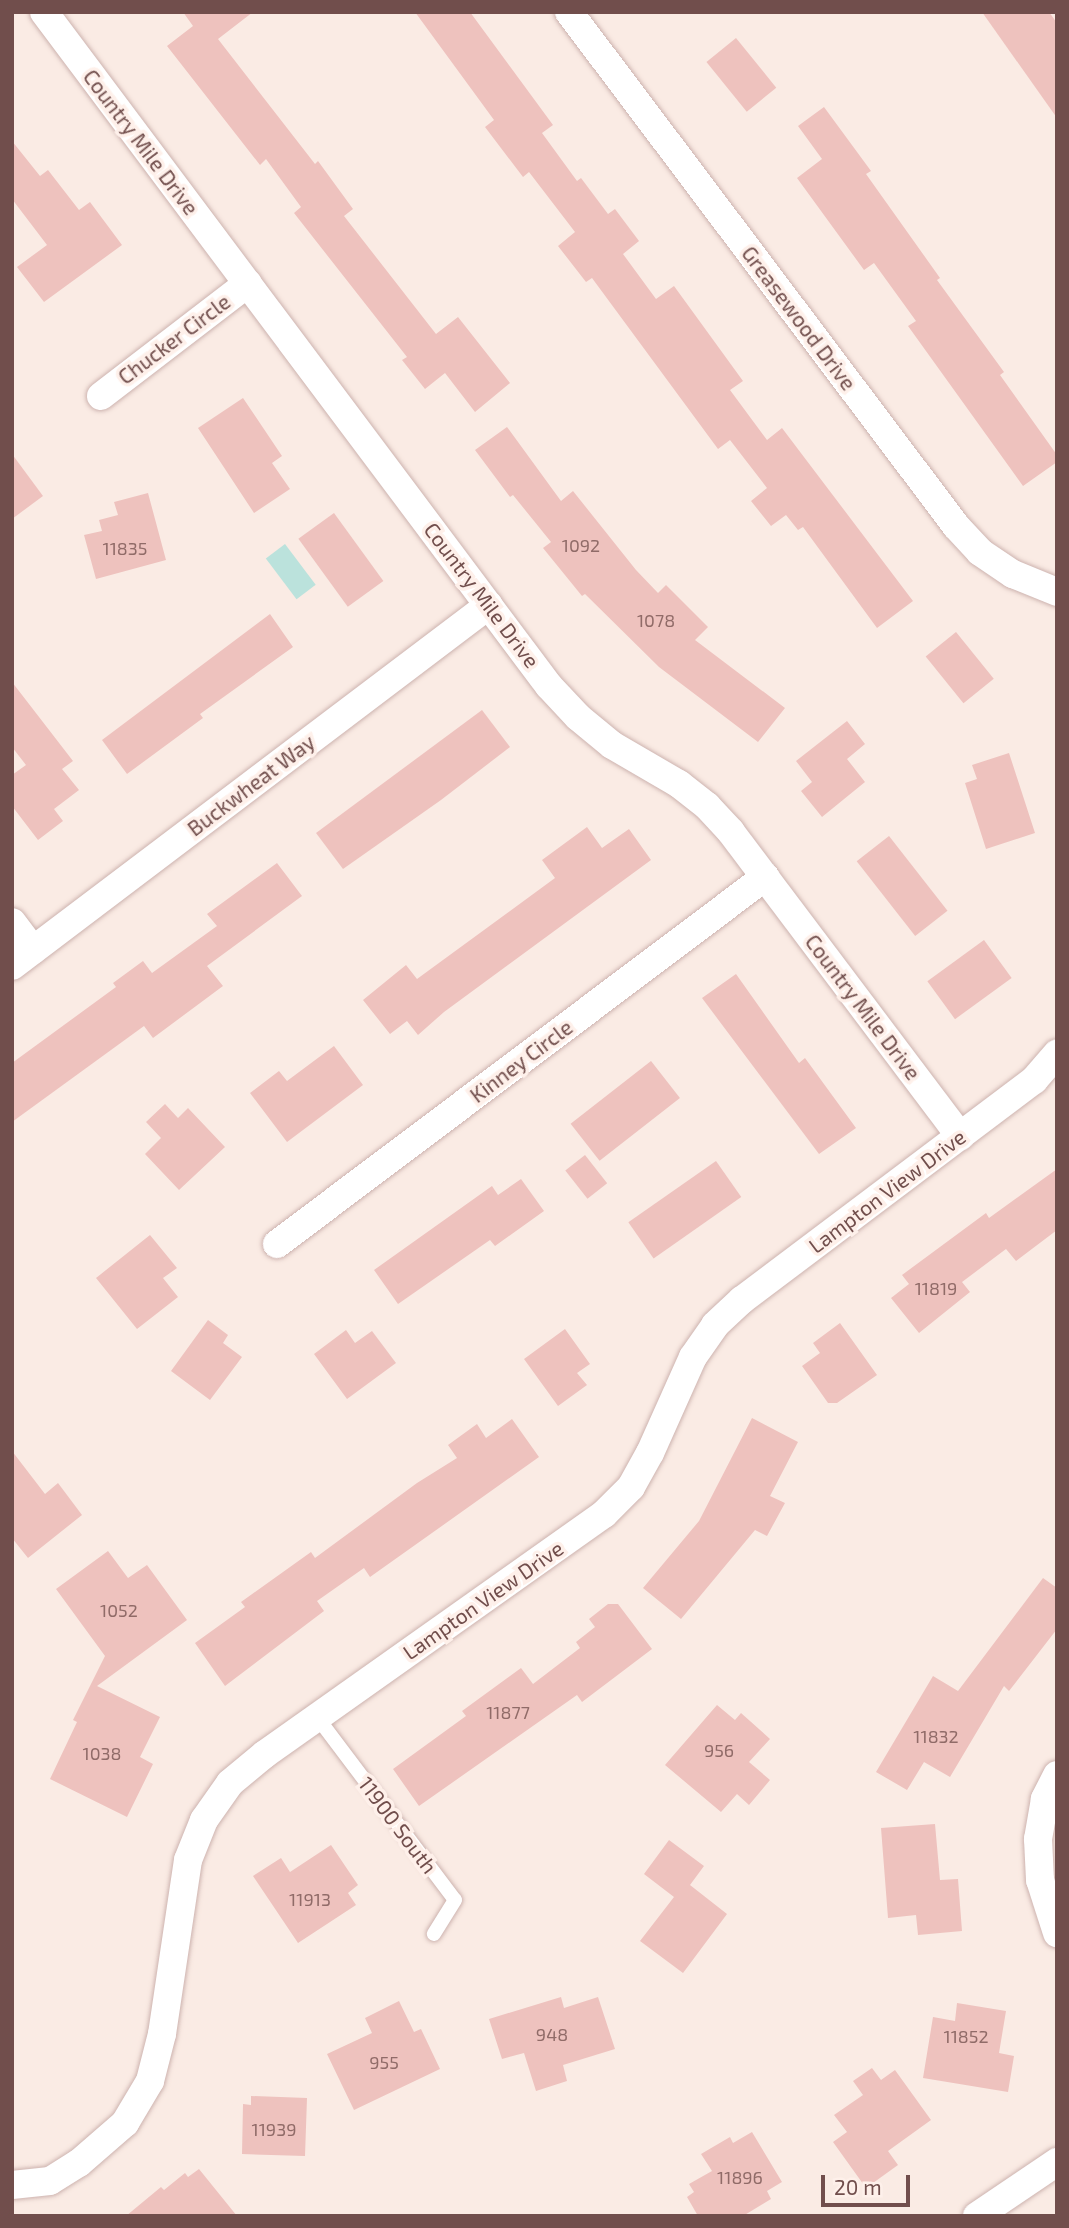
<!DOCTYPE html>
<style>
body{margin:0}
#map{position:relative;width:1069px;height:2228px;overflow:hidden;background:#faebe4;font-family:"Exo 2",sans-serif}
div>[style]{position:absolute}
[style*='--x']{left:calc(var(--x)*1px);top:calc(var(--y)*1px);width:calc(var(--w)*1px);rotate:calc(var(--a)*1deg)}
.water>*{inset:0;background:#bbe2dc;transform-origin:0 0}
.building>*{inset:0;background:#eec2be;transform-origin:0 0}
.roads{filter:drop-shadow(0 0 2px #cdb3af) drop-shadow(0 0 2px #cdb3af)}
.lane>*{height:14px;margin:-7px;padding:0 7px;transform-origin:7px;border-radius:7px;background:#fff}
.street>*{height:28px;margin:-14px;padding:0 14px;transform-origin:14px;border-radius:14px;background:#fff}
span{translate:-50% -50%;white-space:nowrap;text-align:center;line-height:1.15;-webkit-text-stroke:7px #fef0ea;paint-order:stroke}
.number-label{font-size:18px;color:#906b68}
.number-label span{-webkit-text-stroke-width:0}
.street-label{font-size:21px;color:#714e4c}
.frame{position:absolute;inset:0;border:14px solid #714e4c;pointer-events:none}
.scale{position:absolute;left:821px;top:2175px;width:89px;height:32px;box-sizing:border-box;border:4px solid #714e4c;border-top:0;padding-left:9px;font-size:21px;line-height:24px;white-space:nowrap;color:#714e4c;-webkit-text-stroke:5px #fef0ea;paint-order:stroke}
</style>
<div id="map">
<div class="water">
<div style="left:285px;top:544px;width:51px;height:24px;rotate:53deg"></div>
</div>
<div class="building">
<div style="clip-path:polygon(183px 12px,253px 12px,218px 39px,315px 164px,318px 161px,353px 209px,344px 216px,436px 334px,458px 317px,510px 383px,475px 412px,445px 373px,425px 389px,402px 360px,407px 357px,294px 213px,301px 207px,266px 159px,260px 165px,167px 46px,193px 26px)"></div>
<div style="clip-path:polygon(415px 12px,470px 12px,553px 125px,542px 133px,577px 181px,581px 178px,608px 214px,615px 209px,639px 241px,623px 254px,656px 299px,674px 286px,743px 381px,730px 390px,767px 440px,782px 428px,913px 601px,877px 628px,803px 527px,798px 530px,786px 515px,771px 526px,751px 501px,767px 488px,730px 440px,718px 449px,592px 278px,586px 282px,558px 246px,575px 232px,529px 172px,523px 177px,485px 127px,494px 120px)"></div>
<div style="clip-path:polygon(982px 12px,1049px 12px,1057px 23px,1057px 118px)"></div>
<div style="left:736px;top:38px;width:64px;height:38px;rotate:51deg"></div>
<div style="clip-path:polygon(824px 107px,871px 171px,866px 174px,940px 278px,937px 280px,1004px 372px,1000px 375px,1057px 455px,1057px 462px,1023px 486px,908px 326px,916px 321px,874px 263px,864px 270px,797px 178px,822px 159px,798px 126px)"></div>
<div style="clip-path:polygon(12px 141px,40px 176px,48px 170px,79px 210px,90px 202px,122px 245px,44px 302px,17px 267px,47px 245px,12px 199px)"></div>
<div style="clip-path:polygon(243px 398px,282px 456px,272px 463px,290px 489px,254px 513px,198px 428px)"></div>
<div style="clip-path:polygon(507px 427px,561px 501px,573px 491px,636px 570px,658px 593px,666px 585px,708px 627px,695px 640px,785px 708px,758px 742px,659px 667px,585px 594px,582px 596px,543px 548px,551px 542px,513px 495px,510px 497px,475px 450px)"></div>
<div style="clip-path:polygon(12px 454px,43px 496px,12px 519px)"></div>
<div style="clip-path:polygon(148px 493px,166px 560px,96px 579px,84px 535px,102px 531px,99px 520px,118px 515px,114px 502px)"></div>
<div style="left:334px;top:513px;width:84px;height:44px;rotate:54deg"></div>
<div style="clip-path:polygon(270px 614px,293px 647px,200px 714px,203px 718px,127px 774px,102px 740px)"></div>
<div style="left:956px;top:632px;width:60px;height:39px;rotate:51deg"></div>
<div style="clip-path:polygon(12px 682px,73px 761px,62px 769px,79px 790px,54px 809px,63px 821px,38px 840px,12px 806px,12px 775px,26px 765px,12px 747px)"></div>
<div style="clip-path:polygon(482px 710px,510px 747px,441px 800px,343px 869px,316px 833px)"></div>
<div style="clip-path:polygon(847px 721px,865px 744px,847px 759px,865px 782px,822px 817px,801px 791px,812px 782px,796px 761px)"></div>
<div style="clip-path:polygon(1009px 753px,1035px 833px,986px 849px,965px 783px,977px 779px,972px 765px)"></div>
<div style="clip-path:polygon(587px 827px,602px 848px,629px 829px,651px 860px,444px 1012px,418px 1035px,407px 1021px,390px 1034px,363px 1000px,406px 965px,417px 979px,555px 878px,542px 860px)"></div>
<div style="left:889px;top:836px;width:95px;height:41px;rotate:52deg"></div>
<div style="clip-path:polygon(277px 863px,302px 896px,207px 966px,223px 986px,153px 1038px,144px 1026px,12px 1122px,12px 1063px,116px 987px,113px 983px,143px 961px,152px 973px,217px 926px,207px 914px)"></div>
<div style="left:984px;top:940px;width:47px;height:70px;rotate:54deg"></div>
<div style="clip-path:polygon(736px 974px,799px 1063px,805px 1058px,856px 1128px,819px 1154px,702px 998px)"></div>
<div style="clip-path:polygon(334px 1046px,363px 1085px,287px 1142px,250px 1093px,279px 1071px,287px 1081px)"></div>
<div style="left:651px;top:1061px;width:47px;height:102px;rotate:52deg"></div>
<div style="clip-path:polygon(165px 1104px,178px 1118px,188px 1108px,225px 1147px,179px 1190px,145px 1154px,161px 1138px,146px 1122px)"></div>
<div style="left:585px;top:1155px;width:36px;height:25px;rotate:52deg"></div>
<div style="left:716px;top:1161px;width:44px;height:107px;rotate:55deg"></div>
<div style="clip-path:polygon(1057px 1169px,1057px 1230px,1016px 1261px,1006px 1249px,962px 1282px,970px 1292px,919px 1333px,891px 1298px,909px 1284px,902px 1275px,986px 1213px,989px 1218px)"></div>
<div style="clip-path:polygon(521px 1179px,544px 1211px,495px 1246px,490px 1240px,398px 1304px,374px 1270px,492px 1186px,498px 1195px)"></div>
<div style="clip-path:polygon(150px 1235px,177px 1268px,163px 1278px,178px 1297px,137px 1329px,96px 1278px)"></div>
<div style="clip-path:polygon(208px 1320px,228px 1335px,223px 1343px,242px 1357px,210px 1400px,171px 1371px)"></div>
<div style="clip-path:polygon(840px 1323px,877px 1375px,837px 1403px,828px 1403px,802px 1366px,820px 1353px,813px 1343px)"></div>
<div style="clip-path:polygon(565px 1329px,590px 1364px,577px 1373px,587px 1385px,558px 1406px,524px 1359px)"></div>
<div style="clip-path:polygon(346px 1330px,355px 1343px,372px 1331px,396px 1363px,347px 1399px,314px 1354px)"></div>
<div style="clip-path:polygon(752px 1418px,798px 1442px,770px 1496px,785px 1503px,767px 1536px,755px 1530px,681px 1619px,643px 1588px,699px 1521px)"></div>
<div style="clip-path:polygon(512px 1419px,539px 1457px,370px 1577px,364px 1568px,317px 1601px,324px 1611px,225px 1686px,195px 1643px,245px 1607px,241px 1602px,311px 1552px,315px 1558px,417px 1483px,457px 1458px,448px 1445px,477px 1424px,486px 1438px)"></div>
<div style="clip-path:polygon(12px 1451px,45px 1494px,58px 1483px,82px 1515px,28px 1558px,12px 1538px)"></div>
<div style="clip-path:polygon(108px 1551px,128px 1578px,147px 1565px,187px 1620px,97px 1686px,160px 1717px,140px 1757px,153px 1764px,127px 1817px,50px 1779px,77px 1722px,73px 1720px,105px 1656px,56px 1589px)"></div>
<div style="clip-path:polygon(1043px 1578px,1057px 1588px,1057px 1629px,1009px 1691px,1004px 1686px,950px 1777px,924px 1762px,907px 1790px,876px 1772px,933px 1676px,958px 1691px)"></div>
<div style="clip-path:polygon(608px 1604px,618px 1604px,652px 1649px,582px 1702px,577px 1695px,419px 1806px,393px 1769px,466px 1716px,462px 1711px,521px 1668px,533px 1684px,580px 1648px,576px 1642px,595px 1627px,589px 1619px)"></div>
<div style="clip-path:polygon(717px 1705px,735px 1720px,741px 1713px,770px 1739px,749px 1762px,770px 1780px,749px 1805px,737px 1794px,721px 1812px,665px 1765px)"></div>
<div style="clip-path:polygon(935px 1824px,940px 1880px,958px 1879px,962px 1931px,918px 1935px,916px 1915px,888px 1918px,881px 1828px)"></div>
<div style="clip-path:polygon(669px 1840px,704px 1866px,690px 1885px,727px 1914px,683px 1973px,640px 1941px,674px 1897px,644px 1874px)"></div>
<div style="clip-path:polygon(331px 1845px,358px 1885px,348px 1893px,356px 1905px,298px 1943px,253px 1876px,281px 1858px,290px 1872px)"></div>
<div style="clip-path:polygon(561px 1997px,564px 2008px,598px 1997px,615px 2049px,563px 2065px,567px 2081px,536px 2091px,524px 2053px,502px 2059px,489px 2019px)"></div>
<div style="clip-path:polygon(399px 2001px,414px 2032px,421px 2029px,440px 2069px,354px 2110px,327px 2054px,372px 2033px,365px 2018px)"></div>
<div style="clip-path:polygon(957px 2003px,1006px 2011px,999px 2053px,1014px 2056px,1008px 2092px,923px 2078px,933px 2017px,955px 2021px)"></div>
<div style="clip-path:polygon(872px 2068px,881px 2080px,895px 2070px,931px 2120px,888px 2151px,898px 2165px,866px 2188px,833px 2142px,847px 2132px,834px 2115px,863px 2095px,853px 2081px)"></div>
<div style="clip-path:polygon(251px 2096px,307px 2098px,305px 2156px,242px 2154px,243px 2104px,251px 2105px)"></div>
<div style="clip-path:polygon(752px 2132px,782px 2182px,767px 2191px,771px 2199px,743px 2216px,698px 2216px,687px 2197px,694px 2192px,689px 2184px,712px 2171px,701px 2154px,730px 2137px,733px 2143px)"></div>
<div style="clip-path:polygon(199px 2169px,237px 2216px,126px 2216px,161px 2187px,164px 2190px,185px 2173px,188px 2177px)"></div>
</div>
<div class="roads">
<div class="lane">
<div style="--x:317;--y:1717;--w:229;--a:53"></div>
<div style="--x:455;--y:1900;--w:40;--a:122"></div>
</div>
<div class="street">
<div style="--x:44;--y:12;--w:842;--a:53.16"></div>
<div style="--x:549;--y:686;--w:42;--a:46.9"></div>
<div style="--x:578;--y:717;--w:44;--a:39.5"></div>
<div style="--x:612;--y:745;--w:78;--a:30.2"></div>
<div style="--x:679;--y:784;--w:36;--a:38"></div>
<div style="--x:707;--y:806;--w:35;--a:47"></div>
<div style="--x:731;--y:832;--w:381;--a:53"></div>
<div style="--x:569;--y:12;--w:643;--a:53.02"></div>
<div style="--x:956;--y:526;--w:35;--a:47"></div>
<div style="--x:980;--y:552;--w:40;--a:34"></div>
<div style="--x:1013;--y:574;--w:48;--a:22.2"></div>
<div style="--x:101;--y:396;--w:185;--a:-37.5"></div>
<div style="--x:12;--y:922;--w:35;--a:53"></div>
<div style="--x:12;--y:966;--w:598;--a:-37.12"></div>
<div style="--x:277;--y:1244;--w:611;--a:-36.94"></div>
<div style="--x:1057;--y:1775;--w:27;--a:117"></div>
<div style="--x:1045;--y:1799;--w:41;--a:99.9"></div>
<div style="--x:1038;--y:1839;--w:41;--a:87.2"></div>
<div style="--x:1040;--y:1880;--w:56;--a:72.2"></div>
<div style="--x:12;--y:2185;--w:38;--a:-6"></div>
<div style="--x:50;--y:2181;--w:34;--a:-32"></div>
<div style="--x:79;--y:2163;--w:61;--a:-41"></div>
<div style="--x:125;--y:2123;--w:49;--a:-59.2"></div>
<div style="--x:150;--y:2081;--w:49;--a:-75.7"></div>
<div style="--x:162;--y:2034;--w:176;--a:-81.5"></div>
<div style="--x:188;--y:1860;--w:43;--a:-68.2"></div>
<div style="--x:204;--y:1820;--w:45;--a:-54.9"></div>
<div style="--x:230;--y:1783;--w:45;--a:-39.6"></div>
<div style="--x:265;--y:1754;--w:415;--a:-35.3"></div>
<div style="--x:604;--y:1514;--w:38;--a:-45"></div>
<div style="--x:631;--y:1487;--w:39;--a:-61"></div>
<div style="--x:650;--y:1453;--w:105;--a:-65.9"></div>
<div style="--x:693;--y:1357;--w:39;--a:-55"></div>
<div style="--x:715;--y:1325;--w:37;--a:-43"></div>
<div style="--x:742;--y:1300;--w:366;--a:-37"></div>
<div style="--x:1034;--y:1080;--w:35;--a:-49"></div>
<div style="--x:977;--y:2216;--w:97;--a:-34"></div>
</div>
</div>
<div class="number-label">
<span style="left:581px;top:545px">1092</span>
<span style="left:125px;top:548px">11835</span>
<span style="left:656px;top:620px">1078</span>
<span style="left:936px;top:1288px">11819</span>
<span style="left:119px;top:1610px">1052</span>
<span style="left:508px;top:1712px">11877</span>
<span style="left:936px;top:1736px">11832</span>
<span style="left:719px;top:1750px">956</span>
<span style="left:102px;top:1753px">1038</span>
<span style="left:310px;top:1899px">11913</span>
<span style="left:552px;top:2034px">948</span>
<span style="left:966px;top:2036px">11852</span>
<span style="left:384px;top:2062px">955</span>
<span style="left:274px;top:2129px">11939</span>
<span style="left:740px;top:2177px">11896</span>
</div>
<div class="street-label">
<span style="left:141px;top:142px;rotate:53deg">Country Mile Drive</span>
<span style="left:799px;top:318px;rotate:53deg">Greasewood Drive</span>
<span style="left:174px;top:339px;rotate:-37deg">Chucker Circle</span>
<span style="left:482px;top:595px;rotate:53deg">Country Mile Drive</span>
<span style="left:251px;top:785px;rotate:-37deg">Buckwheat Way</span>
<span style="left:863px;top:1007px;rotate:53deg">Country Mile Drive</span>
<span style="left:521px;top:1061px;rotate:-37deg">Kinney Circle</span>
<span style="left:887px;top:1191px;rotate:-37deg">Lampton View Drive</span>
<span style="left:483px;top:1600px;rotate:-35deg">Lampton View Drive</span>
<span style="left:398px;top:1825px;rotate:53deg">11900 South</span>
</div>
<div class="frame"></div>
<div class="scale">20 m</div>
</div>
